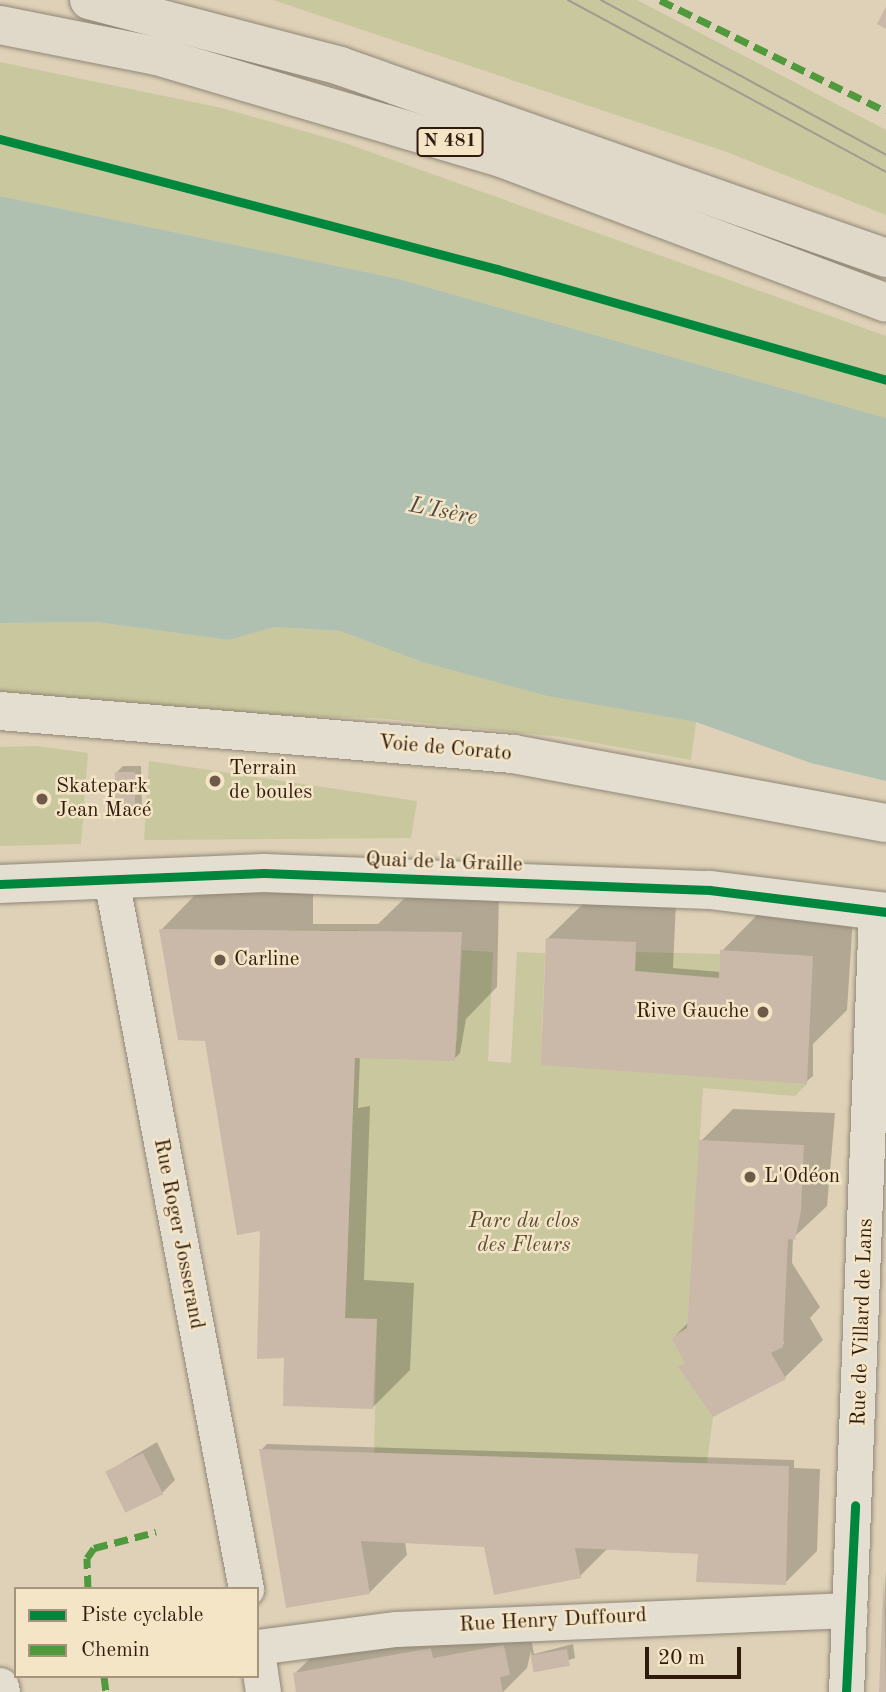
<!DOCTYPE html>
<meta charset="utf-8">
<style>
body{margin:0}
#map{position:relative;width:886px;height:1692px;overflow:hidden;background:#ded1b7;font-family:"Old Standard TT",serif}
div>[style]{position:absolute}
[style*='--x']{left:calc(var(--x)*1px);top:calc(var(--y)*1px);width:calc(var(--w)*1px);rotate:calc(var(--a)*1deg)}
.green>*{inset:0;background:#c9c79d}
.water>*{inset:0;background:#afc0b1}
.shadow>*{inset:0;background:#0003}
.building>*{inset:0;background:#cab8a8;transform-origin:0 0}
.roads{filter:drop-shadow(0 0 2px #918777) drop-shadow(0 0 2px #918777)}
.street>*{height:35px;margin:-17.5px;padding:0 17.5px;transform-origin:17.5px;border-radius:17.5px;background:#e4ded0}
.secondary>*{height:38px;margin:-19px;padding:0 19px;transform-origin:19px;border-radius:19px;background:#e4ded0}
.highway>*{height:38px;margin:-19px;padding:0 19px;transform-origin:19px;border-radius:19px;background:#e0d8c9}
.tram>*{height:2px;margin:-1px;padding:0 1px;transform-origin:1px;border-radius:1px;background:#a29b91}
.quiet>*{height:7px;margin-top:-3.5px;transform-origin:0;background:repeating-linear-gradient(90deg,#50993c 0 14px,transparent 0 21px)}
.cycleway>*{height:9px;margin:-4.5px;padding:0 4.5px;transform-origin:4.5px;border-radius:4.5px;background:#00873e}
.dots>*{width:19px;height:19px;translate:-50% -50%;box-sizing:border-box;border:4px solid #f4e5c6;border-radius:50%}
span{translate:-50% -50%;white-space:nowrap;text-align:center;line-height:1.15;-webkit-text-stroke:5px #f4e5c6;paint-order:stroke}
.shield-label span{padding:2px 5px;background:#f4e5c6;border:2px solid;border-radius:5px;-webkit-text-stroke-width:0}
.shield-label{font-size:19px;color:#301a0e;font-weight:700}
.street-label{font-size:21px;color:#301a0e}
.poi-label{font-size:21px;color:#301a0e}
.left{translate:0 -50%;text-align:left}
.right{translate:-100% -50%;text-align:right}
.park-label{font-size:21px;color:#594b33;font-style:italic}
.water-label{font-size:23px;color:#50493e;font-style:italic}
.legend{position:absolute;left:14px;top:1587px;width:245px;height:91px;box-sizing:border-box;background:#f4e5c6;border:2px solid #a6947c;margin:0;padding:9px 12px;list-style:none;font-size:21px;color:#301a0e}
.legend li{display:flex;align-items:center;gap:14px;height:35px}
.legend b{width:35px;border:2px solid #a6947c}
.scale{position:absolute;left:645px;top:1647px;width:96px;height:32px;box-sizing:border-box;border:4px solid #301a0e;border-top:0;padding-left:9px;font-size:21px;line-height:24px;white-space:nowrap;color:#301a0e;-webkit-text-stroke:5px #f4e5c6;paint-order:stroke}
</style>
<div id="map">
<div class="green">
<div style="clip-path:polygon(273px 0,637px 0,886px 130px,886px 215px,724px 151px)"></div>
<div style="clip-path:polygon(0 62px,222px 108px,345px 143px,886px 336px,886px 418px,399px 279px,0 196px)"></div>
<div style="clip-path:polygon(96px 622px,229px 640px,275px 627px,340px 631px,422px 662px,548px 695px,696px 722px,691px 760px,562px 737px,376px 718px,203px 715px,0 695px,0 623px)"></div>
<div style="clip-path:polygon(36px 746px,88px 753px,81px 844px,0 846px,0 747px)"></div>
<div style="clip-path:polygon(149px 761px,417px 801px,411px 838px,144px 840px)"></div>
<div style="clip-path:polygon(290px 930px,358px 930px,354px 1036px,457px 1041px,462px 950px,493px 952px,488px 1061px,511px 1063px,517px 952px,545px 953px,542px 1032px,632px 1035px,636px 952px,720px 954px,714px 1045px,807px 1084px,795px 1096px,703px 1088px,687px 1328px,671px 1338px,685px 1363px,679px 1368px,713px 1417px,707px 1463px,690px 1463px,687px 1553px,595px 1549px,582px 1521px,573px 1459px,374px 1453px,377px 1320px,345px 1318px,352px 1125px,321px 1129px,287px 1051px)"></div>
</div>
<div class="water">
<div style="clip-path:polygon(0 196px,399px 279px,886px 418px,886px 781px,811px 763px,696px 722px,548px 696px,422px 662px,340px 631px,275px 627px,229px 640px,96px 622px,0 623px)"></div>
</div>
<div class="shadow">
<div style="clip-path:polygon(123px 766px,141px 766px,142px 806px,136px 812px,117px 772px)"></div>
<div style="clip-path:polygon(198px 892px,313px 893px,313px 924px,378px 924px,410px 893px,499px 895px,497px 987px,466px 1019px,460px 1053px,454px 1059px,360px 1056px,358px 1108px,370px 1106px,364px 1280px,414px 1283px,410px 1370px,373px 1407px,286px 1356px,262px 1229px,207px 1041px,161px 930px)"></div>
<div style="clip-path:polygon(588px 899px,676px 902px,673px 968px,721px 972px,722px 951px,762px 910px,853px 917px,847px 1010px,813px 1044px,813px 1076px,806px 1082px,547px 939px)"></div>
<div style="clip-path:polygon(evenodd,733px 1109px,835px 1113px,827px 1206px,793px 1238px,792px 1263px,820px 1307px,810px 1318px,823px 1340px,785px 1377px,714px 1415px,673px 1338px,689px 1322px,701px 1141px,733px 1109px,747px 1285px,784px 1343px,781px 1346px,747px 1285px)"></div>
<div style="clip-path:polygon(157px 1442px,175px 1480px,162px 1493px,107px 1472px)"></div>
<div style="clip-path:polygon(267px 1444px,794px 1460px,794px 1468px,820px 1469px,817px 1551px,785px 1583px,699px 1552px,608px 1548px,580px 1576px,485px 1543px,405px 1542px,407px 1555px,369px 1593px,261px 1450px)"></div>
<div style="clip-path:polygon(886px 1569px,886px 1692px,880px 1692px)"></div>
<div style="clip-path:polygon(528px 1622px,534px 1654px,573px 1644px,575px 1658px,534px 1671px,531px 1651px,527px 1668px,503px 1692px,298px 1692px,294px 1674px,319px 1650px)"></div>
</div>
<div class="building">
<div style="clip-path:polygon(886px 7px,886px 29px,877px 24px)"></div>
<div style="left:115px;top:772px;width:20px;height:42px"></div>
<div style="clip-path:polygon(159px 929px,462px 932px,455px 1061px,355px 1058px,345px 1318px,377px 1319px,373px 1409px,283px 1406px,284px 1358px,257px 1359px,260px 1231px,237px 1235px,205px 1041px,178px 1040px)"></div>
<div style="clip-path:polygon(546px 938px,636px 942px,635px 971px,719px 978px,720px 950px,813px 956px,807px 1084px,541px 1065px)"></div>
<div style="clip-path:polygon(699px 1140px,804px 1145px,801px 1211px,795px 1240px,788px 1239px,783px 1347px,771px 1353px,786px 1379px,713px 1417px,678px 1367px,685px 1363px,671px 1338px,687px 1328px)"></div>
<div style="clip-path:polygon(259px 1449px,789px 1466px,786px 1585px,696px 1582px,698px 1554px,575px 1548px,581px 1578px,494px 1595px,484px 1547px,361px 1541px,370px 1594px,286px 1608px)"></div>
<div style="left:143px;top:1453px;width:46px;height:42px;rotate:64deg"></div>
<div style="clip-path:polygon(884px 1580px,886px 1692px,879px 1692px,883px 1593px)"></div>
<div style="clip-path:polygon(504px 1645px,510px 1675px,500px 1677px,503px 1692px,296px 1692px,293px 1673px,431px 1648px,433px 1658px)"></div>
<div style="left:567px;top:1649px;width:17px;height:37px;rotate:80deg"></div>
</div>
<div class="roads">
<div class="street">
<div style="--x:111;--y:879;--w:723;--a:79.23"></div>
<div style="--x:257;--y:1647;--w:140;--a:-7.4"></div>
<div style="--x:396;--y:1629;--w:454;--a:-2.4"></div>
<div style="--x:257;--y:1651;--w:41;--a:81.7"></div>
<div style="--x:846;--y:1692;--w:782;--a:-87.8"></div>
</div>
<div class="secondary">
<div style="--x:0;--y:711;--w:515;--a:4.79"></div>
<div style="--x:513;--y:754;--w:379;--a:10.5"></div>
<div style="--x:0;--y:884;--w:264;--a:-2.4"></div>
<div style="--x:264;--y:873;--w:446;--a:2.2"></div>
<div style="--x:710;--y:890;--w:177;--a:7.1"></div>
<div style="--x:0;--y:1687;--w:5;--a:79"></div>
</div>
<div class="highway">
<div style="--x:89;--y:0;--w:260;--a:14.7"></div>
<div style="--x:340;--y:66;--w:579;--a:19.37"></div>
<div style="--x:0;--y:25;--w:160;--a:11.2"></div>
<div style="--x:157;--y:56;--w:359;--a:16.5"></div>
<div style="--x:501;--y:158;--w:411;--a:20.6"></div>
</div>
</div>
<div class="tram">
<div style="--x:568;--y:0;--w:362;--a:28.4"></div>
<div style="--x:601;--y:0;--w:324;--a:28.5"></div>
</div>
<div class="quiet">
<div style="--x:660;--y:0;--w:252;--a:26.2"></div>
<div style="--x:88;--y:1589;--w:31;--a:-92"></div>
<div style="--x:87;--y:1558;--w:12;--a:-55"></div>
<div style="--x:94;--y:1548;--w:64;--a:-14.5"></div>
<div style="--x:104;--y:1676;--w:16;--a:83"></div>
</div>
<div class="cycleway">
<div style="--x:0;--y:139;--w:514;--a:14.66"></div>
<div style="--x:497;--y:269;--w:405;--a:15.9"></div>
<div style="--x:0;--y:884;--w:264;--a:-2.4"></div>
<div style="--x:264;--y:873;--w:446;--a:2.2"></div>
<div style="--x:710;--y:890;--w:177;--a:7.1"></div>
<div style="--x:846;--y:1692;--w:187;--a:-87.2"></div>
</div>
<div class="dots">
<div style="left:215px;top:781px;background:#6d5a49"></div>
<div style="left:42px;top:799px;background:#6d5a49"></div>
<div style="left:220px;top:960px;background:#6d5a49"></div>
<div style="left:763px;top:1012px;background:#6d5a49"></div>
<div style="left:750px;top:1177px;background:#6d5a49"></div>
</div>
<div class="shield-label">
<span style="left:450px;top:142px">N 481</span>
</div>
<div class="street-label">
<span style="left:445px;top:749px;rotate:5deg">Voie de Corato</span>
<span style="left:444px;top:863px;rotate:2deg">Quai de la Graille</span>
<span style="left:178px;top:1234px;rotate:79deg">Rue Roger Josserand</span>
<span style="left:863px;top:1322px;rotate:-88deg">Rue de Villard de Lans</span>
<span style="left:553px;top:1621px;rotate:-3deg">Rue Henry Duffourd</span>
</div>
<div class="poi-label">
<span class="left" style="left:229px;top:781px">Terrain<br>de boules</span>
<span class="left" style="left:56px;top:799px">Skatepark<br>Jean Macé</span>
<span class="left" style="left:234px;top:960px">Carline</span>
<span class="right" style="left:749px;top:1012px">Rive Gauche</span>
<span class="left" style="left:764px;top:1177px">L'Odéon</span>
</div>
<div class="park-label">
<span style="left:524px;top:1234px">Parc du clos<br>des Fleurs</span>
</div>
<div class="water-label">
<span style="left:443px;top:512px;rotate:11deg">L'Isère</span>
</div>
<ul class="legend">
<li><b style="height:9px;background:#00873e"></b>Piste cyclable</li>
<li><b style="height:9px;background:#50993c"></b>Chemin</li>
</ul>
<div class="scale">20 m</div>
</div>
